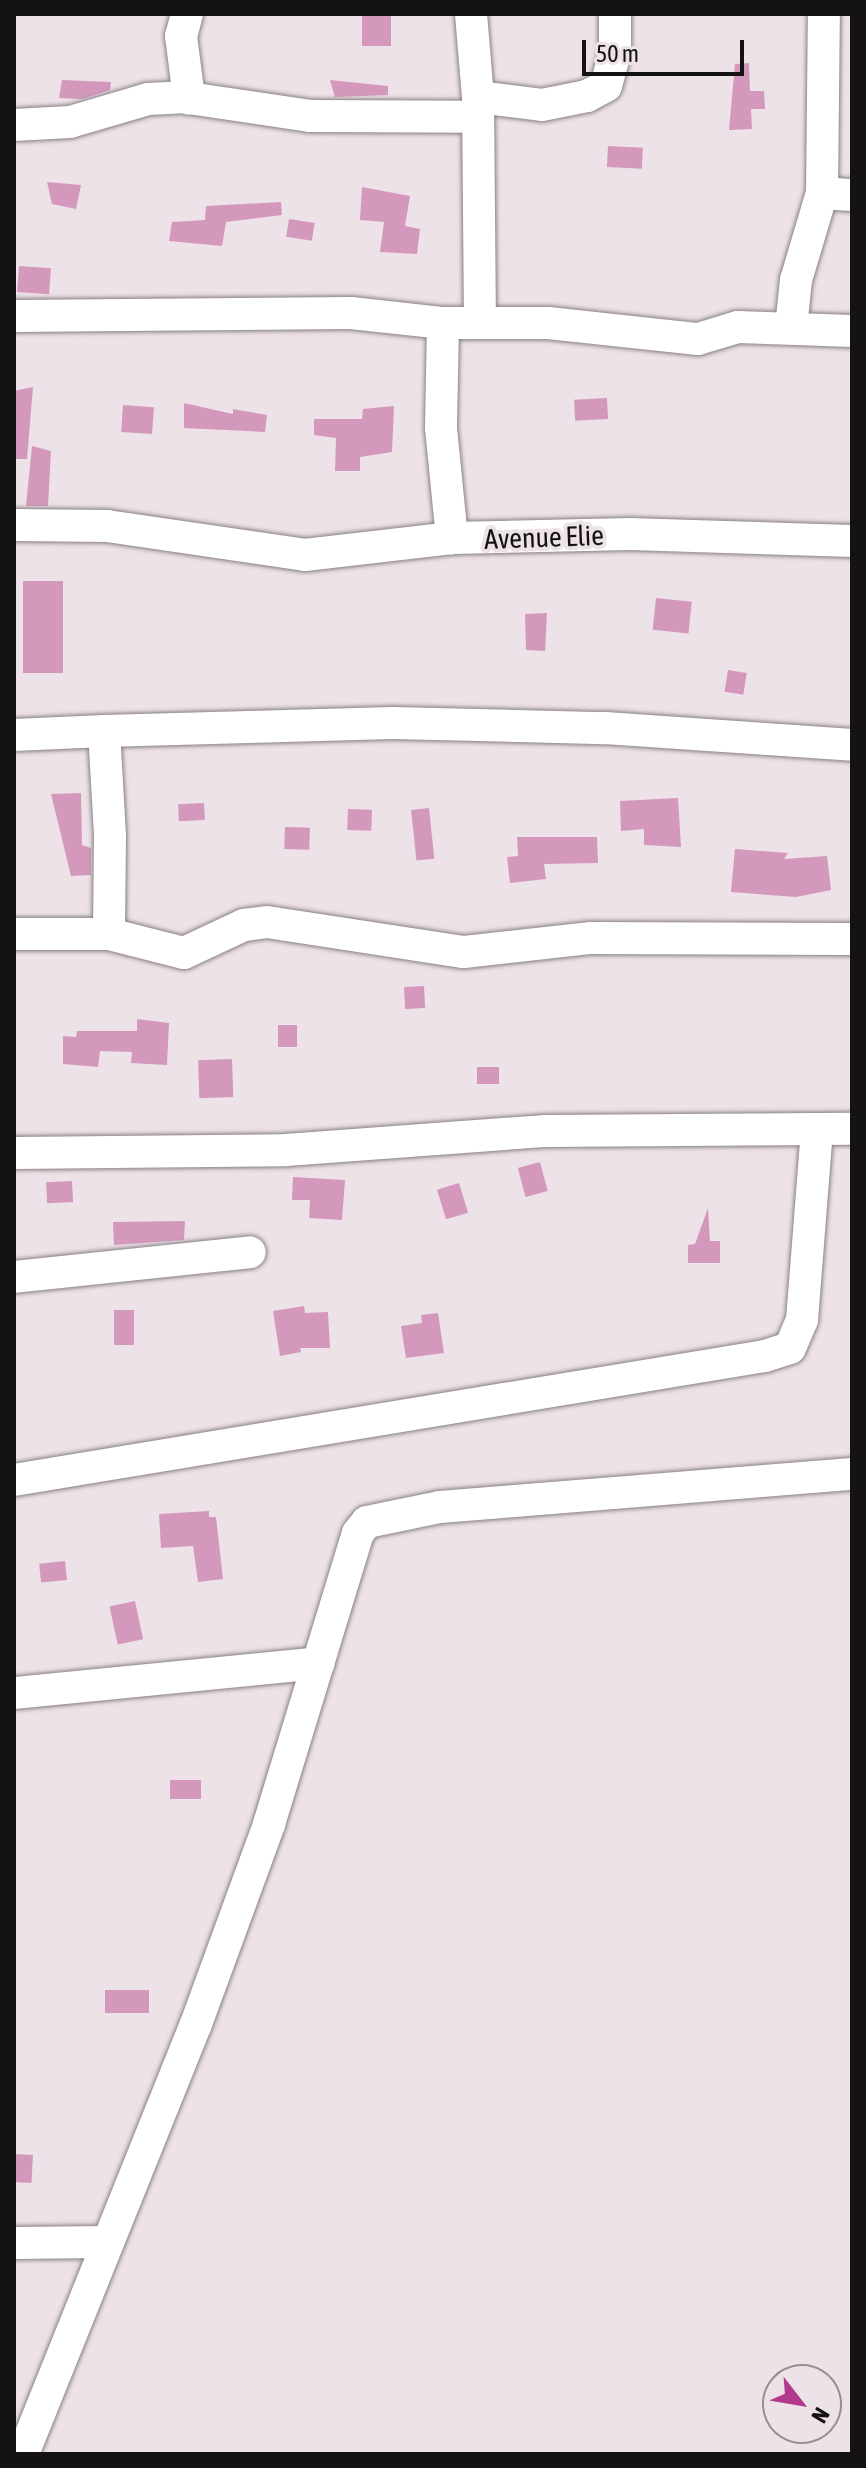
<!DOCTYPE html>
<style>
body{margin:0}
#map{position:relative;width:866px;height:2468px;overflow:hidden;background:#ece2e7;font-family:"Asap Condensed",sans-serif}
div>[style]{position:absolute}
[style*='--x']{left:calc(var(--x)*1px);top:calc(var(--y)*1px);width:calc(var(--w)*1px);rotate:calc(var(--a)*1deg)}
.building>*{inset:0;background:#d598bd;transform-origin:0 0}
.roads{filter:drop-shadow(0 0 2px #898085) drop-shadow(0 0 2px #898085)}
.minor>*{height:32px;margin:-16px;padding:0 16px;transform-origin:16px;border-radius:16px;background:#fff}
span{translate:-50% -50%;white-space:nowrap;text-align:center;line-height:1.15;-webkit-text-stroke:8px #ece2e7;paint-order:stroke}
.street-label{font-size:28px;color:#151213}
.frame{position:absolute;inset:0;border:16px solid #151213;pointer-events:none}
.north{position:absolute;left:762px;top:2364px;width:80px;height:80px;box-sizing:border-box;background:#ece2e7;border:2px solid #968f92;border-radius:50%;rotate:121deg;font-size:22px;font-weight:700;line-height:32px;text-align:center;color:#151213}
.north::after{content:'';display:block;margin:auto;width:28px;height:36px;background:#b3398d;clip-path:polygon(50% 0,100% 100%,50% 72%,0 100%)}
.scale{position:absolute;left:582px;top:40px;width:162px;height:36px;box-sizing:border-box;border:4px solid #151213;border-top:0;padding-left:10px;font-size:24px;line-height:28px;white-space:nowrap;color:#151213;-webkit-text-stroke:6px #ece2e7;paint-order:stroke}
</style>
<div id="map">
<div class="building">
<div style="left:362px;top:14px;width:29px;height:32px"></div>
<div style="clip-path:polygon(749px 63px,750px 91px,764px 91px,765px 109px,751px 109px,752px 129px,729px 130px,735px 64px)"></div>
<div style="clip-path:polygon(62px 80px,111px 82px,110px 90px,82px 99px,59px 98px)"></div>
<div style="clip-path:polygon(330px 80px,388px 86px,388px 95px,335px 97px)"></div>
<div style="left:608px;top:146px;width:35px;height:21px;rotate:3deg"></div>
<div style="clip-path:polygon(47px 182px,81px 185px,76px 209px,52px 204px)"></div>
<div style="clip-path:polygon(362px 187px,410px 196px,405px 226px,420px 229px,417px 254px,380px 252px,384px 222px,360px 220px)"></div>
<div style="clip-path:polygon(281px 202px,282px 215px,226px 222px,222px 246px,169px 241px,172px 222px,205px 220px,206px 206px)"></div>
<div style="left:289px;top:219px;width:26px;height:18px;rotate:9deg"></div>
<div style="left:19px;top:266px;width:32px;height:26px;rotate:4deg"></div>
<div style="clip-path:polygon(33px 387px,27px 459px,14px 459px,14px 391px)"></div>
<div style="left:607px;top:398px;width:21px;height:33px;rotate:87deg"></div>
<div style="clip-path:polygon(184px 403px,233px 414px,233px 409px,267px 415px,265px 432px,184px 428px)"></div>
<div style="left:123px;top:405px;width:31px;height:27px;rotate:4deg"></div>
<div style="clip-path:polygon(394px 406px,392px 452px,360px 457px,360px 471px,335px 471px,336px 438px,314px 435px,314px 419px,362px 419px,363px 409px)"></div>
<div style="clip-path:polygon(32px 446px,51px 451px,48px 506px,26px 506px)"></div>
<div style="left:23px;top:581px;width:40px;height:92px"></div>
<div style="left:656px;top:598px;width:36px;height:32px;rotate:6deg"></div>
<div style="clip-path:polygon(547px 613px,545px 651px,526px 650px,525px 614px)"></div>
<div style="left:728px;top:670px;width:19px;height:22px;rotate:9deg"></div>
<div style="clip-path:polygon(81px 793px,82px 845px,91px 848px,91px 875px,71px 876px,51px 794px)"></div>
<div style="clip-path:polygon(678px 798px,681px 847px,644px 845px,644px 829px,621px 831px,620px 801px)"></div>
<div style="left:204px;top:803px;width:17px;height:26px;rotate:87deg"></div>
<div style="left:429px;top:808px;width:51px;height:18px;rotate:84deg"></div>
<div style="left:348px;top:809px;width:24px;height:21px;rotate:2deg"></div>
<div style="left:285px;top:827px;width:25px;height:22px;rotate:2deg"></div>
<div style="clip-path:polygon(517px 837px,597px 837px,598px 863px,544px 864px,546px 879px,510px 883px,507px 857px,518px 856px)"></div>
<div style="clip-path:polygon(735px 849px,788px 853px,784px 859px,827px 856px,831px 890px,796px 897px,731px 892px)"></div>
<div style="left:424px;top:986px;width:22px;height:20px;rotate:87deg"></div>
<div style="clip-path:polygon(137px 1019px,169px 1023px,167px 1065px,131px 1063px,132px 1052px,100px 1051px,98px 1067px,63px 1064px,63px 1036px,76px 1037px,77px 1031px,137px 1031px)"></div>
<div style="left:278px;top:1025px;width:19px;height:22px"></div>
<div style="left:232px;top:1059px;width:38px;height:34px;rotate:88deg"></div>
<div style="left:499px;top:1067px;width:17px;height:22px;rotate:90deg"></div>
<div style="left:540px;top:1162px;width:30px;height:23px;rotate:75deg"></div>
<div style="clip-path:polygon(293px 1177px,345px 1180px,342px 1220px,309px 1218px,310px 1200px,292px 1200px)"></div>
<div style="left:72px;top:1181px;width:21px;height:26px;rotate:87deg"></div>
<div style="left:459px;top:1183px;width:31px;height:23px;rotate:73deg"></div>
<div style="clip-path:polygon(708px 1208px,710px 1241px,720px 1241px,720px 1263px,688px 1263px,688px 1245px,695px 1244px)"></div>
<div style="clip-path:polygon(185px 1221px,184px 1240px,114px 1245px,113px 1222px)"></div>
<div style="clip-path:polygon(304px 1306px,305px 1313px,328px 1312px,330px 1348px,300px 1348px,301px 1352px,280px 1356px,273px 1311px)"></div>
<div style="left:134px;top:1310px;width:35px;height:20px;rotate:90deg"></div>
<div style="clip-path:polygon(438px 1313px,444px 1353px,406px 1358px,401px 1326px,422px 1323px,421px 1315px)"></div>
<div style="clip-path:polygon(209px 1511px,209px 1517px,216px 1517px,223px 1579px,198px 1582px,193px 1546px,161px 1548px,159px 1514px)"></div>
<div style="left:65px;top:1561px;width:19px;height:26px;rotate:84deg"></div>
<div style="left:135px;top:1601px;width:39px;height:26px;rotate:78deg"></div>
<div style="left:201px;top:1780px;width:19px;height:31px;rotate:90deg"></div>
<div style="left:105px;top:1990px;width:44px;height:23px"></div>
<div style="left:14px;top:2154px;width:19px;height:28px;rotate:3deg"></div>
</div>
<div class="roads">
<div class="minor">
<div style="--x:187;--y:14;--w:23;--a:105"></div>
<div style="--x:181;--y:36;--w:63;--a:82.6"></div>
<div style="--x:471;--y:14;--w:83;--a:85.2"></div>
<div style="--x:478;--y:97;--w:222;--a:89.5"></div>
<div style="--x:478;--y:97;--w:64;--a:7.1"></div>
<div style="--x:542;--y:105;--w:46;--a:-11.3"></div>
<div style="--x:587;--y:96;--w:21;--a:-28"></div>
<div style="--x:606;--y:86;--w:35;--a:-75"></div>
<div style="--x:615;--y:52;--w:38;--a:-90"></div>
<div style="--x:14;--y:125;--w:56;--a:-3.1"></div>
<div style="--x:70;--y:122;--w:81;--a:-16.4"></div>
<div style="--x:148;--y:99;--w:34;--a:-3"></div>
<div style="--x:182;--y:97;--w:129;--a:8.4"></div>
<div style="--x:310;--y:116;--w:166;--a:0.3"></div>
<div style="--x:822;--y:193;--w:30;--a:4"></div>
<div style="--x:14;--y:316;--w:337;--a:-0.5"></div>
<div style="--x:351;--y:313;--w:93;--a:6.2"></div>
<div style="--x:443;--y:323;--w:105;--a:0"></div>
<div style="--x:548;--y:323;--w:151;--a:6.1"></div>
<div style="--x:698;--y:339;--w:42;--a:-16.7"></div>
<div style="--x:738;--y:327;--w:114;--a:2"></div>
<div style="--x:443;--y:323;--w:105;--a:91.1"></div>
<div style="--x:441;--y:428;--w:111;--a:84.3"></div>
<div style="--x:791;--y:328;--w:48;--a:-84.1"></div>
<div style="--x:796;--y:280;--w:91;--a:-73.4"></div>
<div style="--x:822;--y:193;--w:179;--a:-89.4"></div>
<div style="--x:14;--y:525;--w:93;--a:0.6"></div>
<div style="--x:107;--y:526;--w:200;--a:8.3"></div>
<div style="--x:305;--y:555;--w:148;--a:-6.6"></div>
<div style="--x:452;--y:538;--w:178;--a:-1.3"></div>
<div style="--x:630;--y:534;--w:222;--a:1.8"></div>
<div style="--x:104;--y:731;--w:289;--a:-1.6"></div>
<div style="--x:393;--y:723;--w:212;--a:1.4"></div>
<div style="--x:605;--y:728;--w:248;--a:3.9"></div>
<div style="--x:14;--y:735;--w:90;--a:-2.5"></div>
<div style="--x:104;--y:731;--w:105;--a:86.7"></div>
<div style="--x:110;--y:836;--w:98;--a:90.6"></div>
<div style="--x:109;--y:934;--w:95;--a:180"></div>
<div style="--x:109;--y:934;--w:77;--a:14.2"></div>
<div style="--x:184;--y:953;--w:66;--a:-25"></div>
<div style="--x:244;--y:925;--w:23;--a:-7"></div>
<div style="--x:267;--y:922;--w:199;--a:8.7"></div>
<div style="--x:464;--y:952;--w:128;--a:-6.3"></div>
<div style="--x:591;--y:938;--w:261;--a:0.2"></div>
<div style="--x:14;--y:1153;--w:272;--a:-0.6"></div>
<div style="--x:286;--y:1150;--w:261;--a:-4.2"></div>
<div style="--x:546;--y:1131;--w:306;--a:-0.4"></div>
<div style="--x:14;--y:1277;--w:237;--a:-6"></div>
<div style="--x:14;--y:1480;--w:761;--a:-9.38"></div>
<div style="--x:765;--y:1356;--w:26;--a:-18"></div>
<div style="--x:790;--y:1348;--w:30;--a:-67"></div>
<div style="--x:802;--y:1320;--w:191;--a:-85.5"></div>
<div style="--x:14;--y:1693;--w:306;--a:-5.6"></div>
<div style="--x:14;--y:2243;--w:92;--a:-0.6"></div>
<div style="--x:23;--y:2454;--w:463;--a:-68.1"></div>
<div style="--x:196;--y:2024;--w:213;--a:-69.9"></div>
<div style="--x:269;--y:1824;--w:304;--a:-73"></div>
<div style="--x:358;--y:1533;--w:14;--a:-51"></div>
<div style="--x:367;--y:1522;--w:75;--a:-11.6"></div>
<div style="--x:440;--y:1507;--w:413;--a:-4.6"></div>
</div>
</div>
<div class="street-label">
<span style="left:544px;top:537px;rotate:-2deg">Avenue Elie</span>
</div>
<div class="frame"></div>
<div class="north">N</div>
<div class="scale">50 m</div>
</div>
